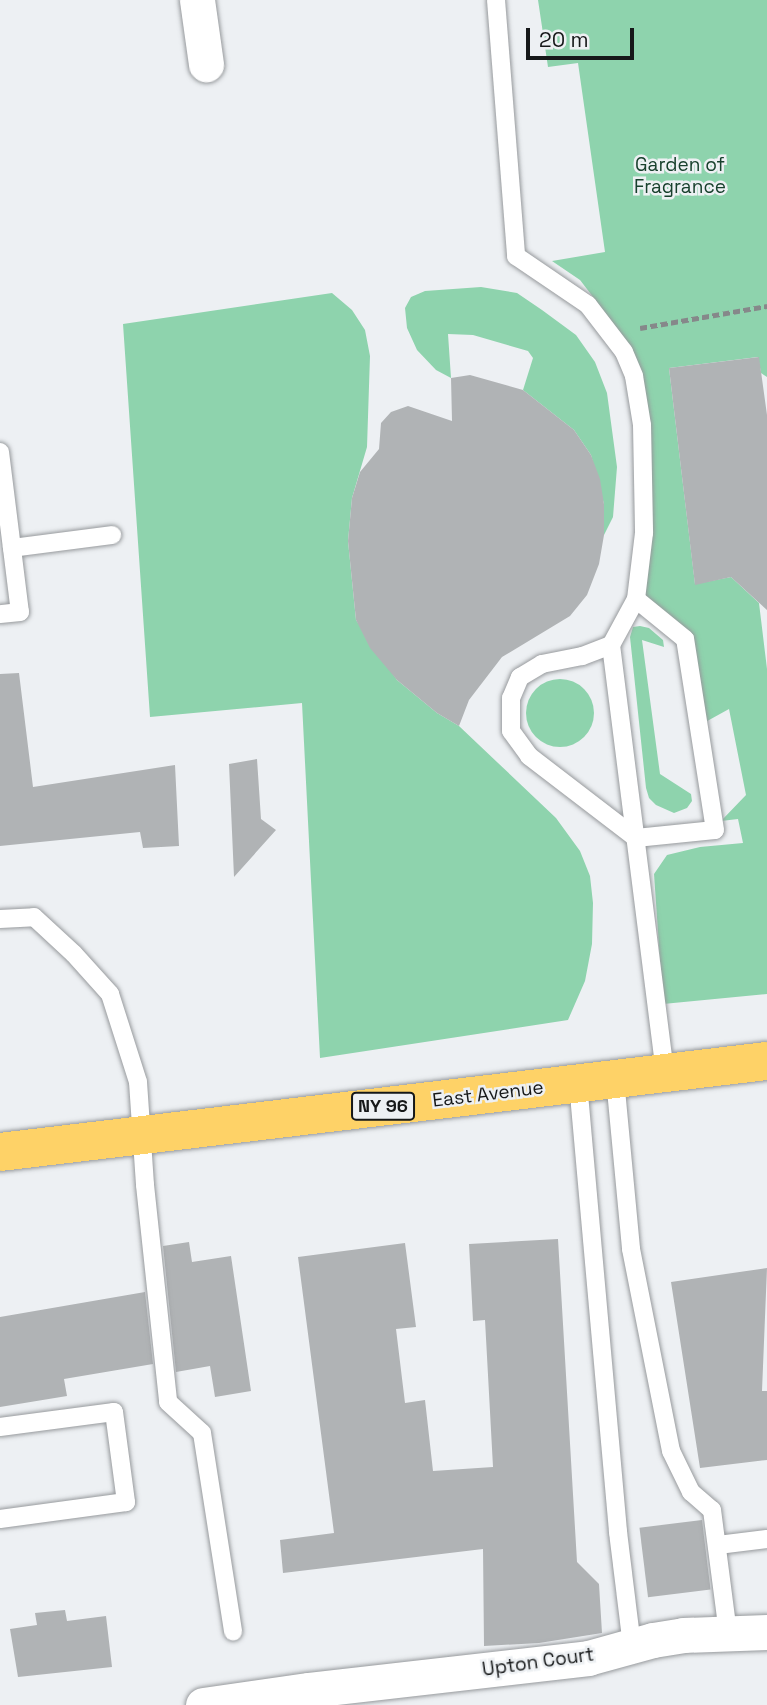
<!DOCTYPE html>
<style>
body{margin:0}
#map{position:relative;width:767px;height:1705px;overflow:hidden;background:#edf0f3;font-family:"Space Grotesk",sans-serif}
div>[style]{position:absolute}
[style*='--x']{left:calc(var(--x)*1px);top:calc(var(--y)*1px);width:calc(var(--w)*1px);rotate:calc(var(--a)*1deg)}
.green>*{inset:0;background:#8ed3ad}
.round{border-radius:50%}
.building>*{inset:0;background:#b0b3b5;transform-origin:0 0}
.path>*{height:4.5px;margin-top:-2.25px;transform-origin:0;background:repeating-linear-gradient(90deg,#86888a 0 7px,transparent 0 10.5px)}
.roads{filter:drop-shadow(0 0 2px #979a9d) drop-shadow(0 0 2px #979a9d)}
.lane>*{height:18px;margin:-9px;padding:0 9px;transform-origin:9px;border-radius:9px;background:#fff}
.street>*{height:35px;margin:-17.5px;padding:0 17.5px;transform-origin:17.5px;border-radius:17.5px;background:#fff}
.primary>*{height:38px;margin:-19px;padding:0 19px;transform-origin:19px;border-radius:19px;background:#fed267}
span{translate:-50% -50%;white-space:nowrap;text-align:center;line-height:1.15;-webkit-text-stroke:5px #edf0f3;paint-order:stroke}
.shield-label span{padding:2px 5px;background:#edf0f3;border:2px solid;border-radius:5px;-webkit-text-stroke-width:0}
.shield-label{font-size:18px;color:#161819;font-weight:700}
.park-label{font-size:19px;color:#18412d}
.street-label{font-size:19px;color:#161819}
.scale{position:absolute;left:526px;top:28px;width:108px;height:32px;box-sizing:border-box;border:4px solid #161819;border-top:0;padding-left:9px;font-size:21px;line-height:24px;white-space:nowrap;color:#161819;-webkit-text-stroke:5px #edf0f3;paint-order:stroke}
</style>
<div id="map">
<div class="green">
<div style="clip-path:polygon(538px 0,767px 0,767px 377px,761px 373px,758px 357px,669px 368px,695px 584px,731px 577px,759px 603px,767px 669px,767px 994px,663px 1004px,654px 874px,667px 855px,700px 847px,743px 843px,738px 819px,721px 821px,746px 795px,729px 709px,700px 725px,691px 635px,641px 595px,650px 536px,620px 332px,580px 280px,552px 261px,605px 252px,578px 63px,548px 67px)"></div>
<div style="clip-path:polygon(481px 287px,517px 293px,542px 310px,576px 335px,595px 362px,607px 393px,617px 467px,613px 517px,604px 535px,604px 504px,591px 455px,574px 430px,523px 390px,533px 358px,528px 351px,473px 335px,448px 334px,451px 378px,436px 370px,417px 350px,407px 328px,405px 308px,411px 297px,425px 291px)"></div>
<div style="clip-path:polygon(332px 293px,352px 310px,365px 330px,370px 356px,367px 447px,352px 498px,348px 541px,356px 620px,397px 680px,437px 713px,459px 726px,556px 818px,580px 851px,590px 876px,593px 903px,592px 944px,585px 981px,568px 1020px,320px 1058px,302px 703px,150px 717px,123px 324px)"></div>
<div style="clip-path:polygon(640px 626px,649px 628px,663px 640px,664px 647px,642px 640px,660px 774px,691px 794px,692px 801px,687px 808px,674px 813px,656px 805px,649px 798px,646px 788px,630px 637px,633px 627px)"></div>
<div class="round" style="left:526px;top:679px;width:68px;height:68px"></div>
</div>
<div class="building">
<div style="clip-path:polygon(759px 357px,767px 415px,767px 610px,731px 577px,695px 585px,669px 368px)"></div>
<div style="clip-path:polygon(470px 375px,523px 390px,574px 430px,591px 455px,600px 479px,604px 504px,604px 535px,599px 564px,587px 595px,570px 616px,502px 657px,469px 700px,459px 726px,437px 713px,397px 680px,370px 648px,356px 620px,348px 541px,352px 498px,360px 472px,379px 449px,381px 423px,391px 412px,408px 406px,452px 421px,451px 378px)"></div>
<div style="clip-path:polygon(19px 673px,33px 787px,175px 765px,179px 846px,143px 848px,140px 832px,0 846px,0 674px)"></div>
<div style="clip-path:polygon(257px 759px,261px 819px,276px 830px,234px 877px,229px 764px)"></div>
<div style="clip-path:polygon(558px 1239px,577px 1562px,599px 1584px,602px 1633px,539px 1643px,484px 1646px,483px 1549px,283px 1573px,280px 1540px,334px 1533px,298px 1257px,405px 1243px,416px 1327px,396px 1329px,405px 1403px,425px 1400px,433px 1471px,493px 1467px,485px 1320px,473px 1321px,469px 1244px)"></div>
<div style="clip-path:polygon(189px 1242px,192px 1262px,231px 1256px,251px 1391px,215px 1397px,210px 1366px,176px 1372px,163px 1246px)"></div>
<div style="clip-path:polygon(767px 1268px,762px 1391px,767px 1391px,767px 1460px,700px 1468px,671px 1282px)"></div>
<div style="clip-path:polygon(145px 1292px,153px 1364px,64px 1379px,67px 1396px,0 1407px,0 1317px)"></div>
<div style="left:702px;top:1520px;width:70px;height:63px;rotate:83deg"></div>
<div style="clip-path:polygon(65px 1610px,67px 1621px,106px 1616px,112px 1667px,18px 1677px,10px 1629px,37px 1625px,35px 1613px)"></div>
</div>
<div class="path">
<div style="--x:640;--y:328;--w:129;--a:-9.8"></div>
</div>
<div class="roads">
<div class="lane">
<div style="--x:496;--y:0;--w:257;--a:85.5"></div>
<div style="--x:516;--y:256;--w:87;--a:34.2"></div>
<div style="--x:588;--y:305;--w:59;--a:52.5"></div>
<div style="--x:624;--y:352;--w:26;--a:67"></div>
<div style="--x:634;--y:376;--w:50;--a:80.7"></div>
<div style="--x:642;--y:425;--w:108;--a:88.9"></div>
<div style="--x:644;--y:533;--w:66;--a:96.9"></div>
<div style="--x:636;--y:599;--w:52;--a:118.5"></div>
<div style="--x:611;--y:645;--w:431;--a:82.8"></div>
<div style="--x:0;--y:452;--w:161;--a:82.9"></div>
<div style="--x:20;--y:612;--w:20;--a:174"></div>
<div style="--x:12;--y:548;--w:101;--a:-7.4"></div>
<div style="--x:611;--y:645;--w:31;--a:159"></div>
<div style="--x:582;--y:656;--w:41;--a:168.7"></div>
<div style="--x:542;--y:664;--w:26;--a:149"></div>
<div style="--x:520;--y:677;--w:23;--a:113"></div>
<div style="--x:511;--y:698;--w:33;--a:90"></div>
<div style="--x:511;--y:731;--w:31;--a:54"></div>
<div style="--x:529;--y:756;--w:135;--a:37.5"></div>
<div style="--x:636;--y:838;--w:79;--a:-5.8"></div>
<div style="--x:715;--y:830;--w:193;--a:-98.9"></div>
<div style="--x:685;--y:639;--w:63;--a:-140.8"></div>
<div style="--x:0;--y:919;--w:34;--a:-3"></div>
<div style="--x:34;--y:917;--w:54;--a:42.8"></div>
<div style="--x:74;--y:954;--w:54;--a:48"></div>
<div style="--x:110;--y:994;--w:92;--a:72.3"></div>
<div style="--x:138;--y:1082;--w:103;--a:86.1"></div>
<div style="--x:145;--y:1185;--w:218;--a:83.9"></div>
<div style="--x:168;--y:1402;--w:46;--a:42.4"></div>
<div style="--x:202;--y:1433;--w:201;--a:81.1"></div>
<div style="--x:615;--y:1079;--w:171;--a:84.6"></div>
<div style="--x:631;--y:1249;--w:206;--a:78.8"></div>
<div style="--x:671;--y:1451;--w:46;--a:64"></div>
<div style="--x:691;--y:1492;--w:28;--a:41"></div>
<div style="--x:712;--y:1510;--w:125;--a:82.6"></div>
<div style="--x:578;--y:1083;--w:451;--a:84.9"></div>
<div style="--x:618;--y:1532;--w:115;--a:83"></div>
<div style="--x:0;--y:1427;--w:115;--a:-7.5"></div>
<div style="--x:114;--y:1412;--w:91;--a:82.4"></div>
<div style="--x:126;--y:1502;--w:127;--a:172.3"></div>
<div style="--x:718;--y:1545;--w:49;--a:-7"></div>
</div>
<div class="street">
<div style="--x:197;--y:0;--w:65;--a:82"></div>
<div style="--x:203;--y:1705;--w:107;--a:-8.1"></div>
<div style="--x:309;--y:1690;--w:281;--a:-6.5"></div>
<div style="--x:588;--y:1658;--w:67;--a:-15.5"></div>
<div style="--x:653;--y:1640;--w:30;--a:-9"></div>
<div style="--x:683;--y:1635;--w:84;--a:-2"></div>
</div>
<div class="primary">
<div style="--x:0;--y:1152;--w:772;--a:-6.77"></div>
</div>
</div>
<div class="shield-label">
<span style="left:383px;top:1106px">NY 96</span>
</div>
<div class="park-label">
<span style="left:680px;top:176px">Garden of<br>Fragrance</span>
</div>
<div class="street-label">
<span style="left:488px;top:1094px;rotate:-7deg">East Avenue</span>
<span style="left:538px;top:1662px;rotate:-8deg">Upton Court</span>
</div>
<div class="scale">20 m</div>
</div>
